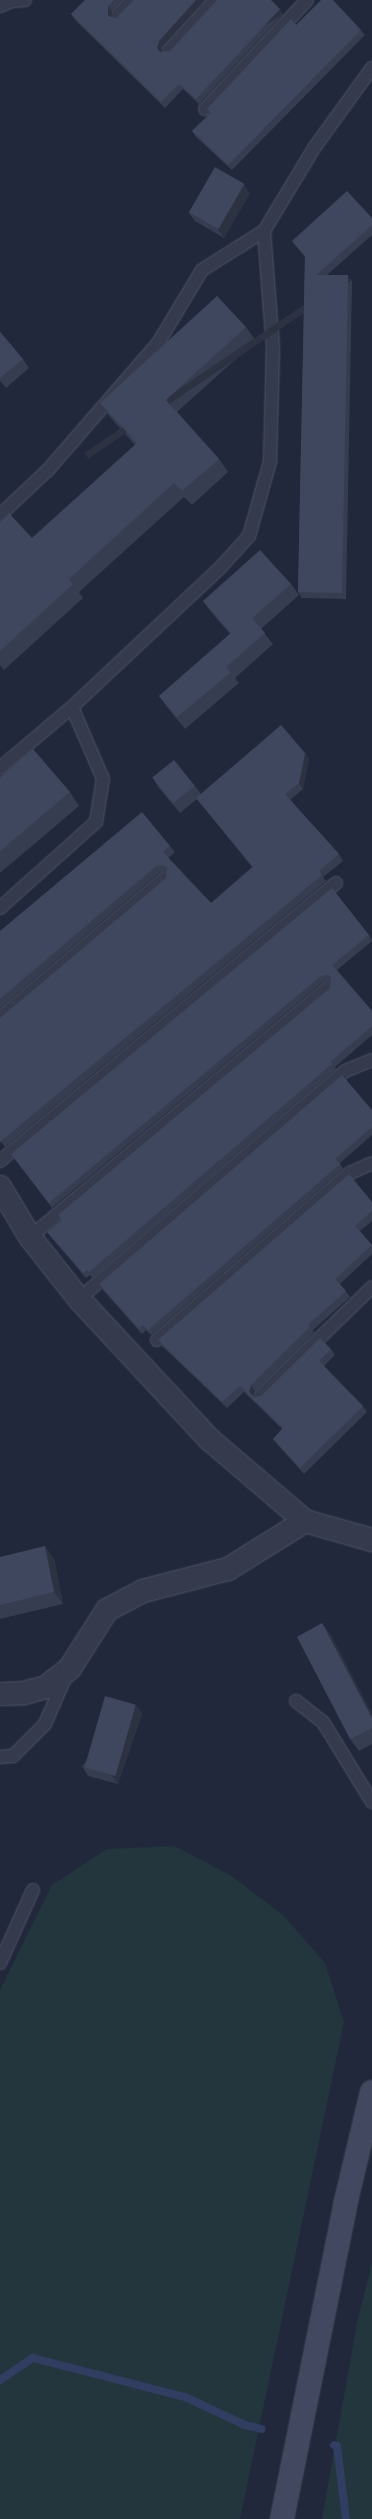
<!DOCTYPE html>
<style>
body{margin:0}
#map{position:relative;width:372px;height:2519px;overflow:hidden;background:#21283c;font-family:"Alegreya Sans",sans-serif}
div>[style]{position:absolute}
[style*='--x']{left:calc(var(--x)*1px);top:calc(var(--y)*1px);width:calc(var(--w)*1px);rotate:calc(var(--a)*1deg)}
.green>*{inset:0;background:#23353d}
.stream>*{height:8px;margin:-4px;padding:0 4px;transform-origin:4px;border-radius:4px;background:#323d62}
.roads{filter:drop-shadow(0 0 1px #505567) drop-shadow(0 0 1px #505567)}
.service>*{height:12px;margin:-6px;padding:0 6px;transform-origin:6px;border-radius:6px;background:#353a4c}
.minor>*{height:22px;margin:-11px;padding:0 11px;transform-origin:11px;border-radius:11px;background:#353a4c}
.secondary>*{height:22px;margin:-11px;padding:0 11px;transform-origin:11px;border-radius:11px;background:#42485f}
.wall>*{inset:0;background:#363d51}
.shaded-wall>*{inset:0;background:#2c3242;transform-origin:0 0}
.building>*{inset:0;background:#3f475e;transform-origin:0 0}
span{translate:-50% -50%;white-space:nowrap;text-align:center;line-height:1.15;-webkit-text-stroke:4px #1a1f31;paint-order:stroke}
</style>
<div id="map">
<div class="green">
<div style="clip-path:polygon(174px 1846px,230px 1875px,283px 1915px,325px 1963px,344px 2022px,240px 2519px,0 2519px,0 1990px,52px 1885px,107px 1849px)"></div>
<div style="clip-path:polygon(372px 2263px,372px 2519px,322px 2519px,357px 2323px)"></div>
</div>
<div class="stream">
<div style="--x:0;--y:2380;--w:40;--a:-34"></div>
<div style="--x:33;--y:2358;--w:157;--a:14.4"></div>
<div style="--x:185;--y:2397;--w:66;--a:25"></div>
<div style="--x:245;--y:2425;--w:17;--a:13"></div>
<div style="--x:334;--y:2445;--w:3;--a:18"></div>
<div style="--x:337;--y:2446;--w:74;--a:83"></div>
</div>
<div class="roads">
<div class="service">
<div style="--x:0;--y:6;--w:13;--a:-23"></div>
<div style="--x:12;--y:1;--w:13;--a:-4"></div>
<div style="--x:117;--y:16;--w:22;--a:-47"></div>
<div style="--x:168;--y:51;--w:69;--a:-47.3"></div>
<div style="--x:205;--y:109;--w:149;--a:-46.9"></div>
<div style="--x:0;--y:515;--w:66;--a:-43.2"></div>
<div style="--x:48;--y:470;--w:168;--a:-49.1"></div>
<div style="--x:158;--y:343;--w:85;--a:-58.9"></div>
<div style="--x:202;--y:270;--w:73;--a:-32.2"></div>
<div style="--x:0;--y:768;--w:94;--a:-40.3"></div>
<div style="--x:0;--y:908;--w:129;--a:-41.9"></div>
<div style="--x:96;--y:822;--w:44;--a:-80.8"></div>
<div style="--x:103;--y:779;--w:78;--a:-113.3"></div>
<div style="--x:72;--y:707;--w:202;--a:-43.2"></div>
<div style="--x:219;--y:569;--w:45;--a:-47.7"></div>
<div style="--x:249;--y:536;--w:77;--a:-74.2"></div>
<div style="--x:270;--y:462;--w:114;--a:-88.5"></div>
<div style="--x:273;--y:348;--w:117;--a:-94.4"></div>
<div style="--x:264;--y:231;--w:97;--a:-58.9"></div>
<div style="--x:314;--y:148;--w:99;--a:-54.1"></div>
<div style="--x:0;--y:1018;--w:216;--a:-40.3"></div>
<div style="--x:0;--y:1161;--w:436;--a:-39.6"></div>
<div style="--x:30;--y:1237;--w:390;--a:-39.9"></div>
<div style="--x:79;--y:1299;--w:350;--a:-40.6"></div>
<div style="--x:345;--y:1071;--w:29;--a:-22"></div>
<div style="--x:157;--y:1340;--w:255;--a:-40.9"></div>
<div style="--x:350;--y:1173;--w:24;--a:-24"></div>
<div style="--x:260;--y:1396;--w:156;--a:-44.2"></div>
<div style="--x:296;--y:1701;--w:34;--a:38"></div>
<div style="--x:323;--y:1722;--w:94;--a:58.5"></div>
<div style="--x:0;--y:1757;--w:13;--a:-4"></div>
<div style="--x:13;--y:1756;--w:45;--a:-45"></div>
<div style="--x:45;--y:1724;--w:52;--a:-66.4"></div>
<div style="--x:0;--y:1963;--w:80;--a:-65.7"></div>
</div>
<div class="minor">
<div style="--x:0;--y:1187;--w:58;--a:59"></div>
<div style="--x:30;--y:1237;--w:79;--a:51.7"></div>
<div style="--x:79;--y:1299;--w:191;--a:47.1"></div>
<div style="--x:209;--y:1439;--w:126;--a:40.5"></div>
<div style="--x:305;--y:1521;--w:70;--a:15.8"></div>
<div style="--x:0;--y:1694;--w:24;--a:-2"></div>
<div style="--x:24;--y:1693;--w:23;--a:-15"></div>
<div style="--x:46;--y:1687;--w:31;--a:-38"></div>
<div style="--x:70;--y:1668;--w:69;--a:-57.5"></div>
<div style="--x:107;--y:1610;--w:41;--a:-27.8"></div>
<div style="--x:143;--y:1591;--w:88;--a:-14.5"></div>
<div style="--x:228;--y:1569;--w:91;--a:-31.9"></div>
</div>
<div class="secondary">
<div style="--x:282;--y:2519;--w:324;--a:-78.6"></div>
<div style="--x:346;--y:2201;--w:112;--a:-76.6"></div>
</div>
</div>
<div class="wall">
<div style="clip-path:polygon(85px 0,122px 0,112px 11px,112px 17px,116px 18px,134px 0,205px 0,162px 46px,161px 51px,170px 51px,283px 14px,199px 104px,183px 89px,165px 108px,75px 20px,71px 14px)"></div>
<div style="clip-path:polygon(296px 25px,361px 30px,365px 35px,232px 170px,196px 137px,192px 131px,210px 113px,207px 109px)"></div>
<div style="clip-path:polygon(250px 193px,224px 238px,195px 221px,188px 212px)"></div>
<div style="clip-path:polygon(372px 218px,372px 235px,327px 275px,352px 281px,346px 599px,302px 598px,298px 592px,305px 257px,292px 241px)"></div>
<div style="clip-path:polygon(246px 327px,256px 341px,177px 412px,219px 459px,228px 472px,192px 505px,184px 497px,79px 592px,83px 598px,4px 670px,0 665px,0 522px,32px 538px,135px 445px,110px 417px,100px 403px)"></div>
<div style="clip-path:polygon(0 332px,23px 359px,29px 368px,6px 388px,0 381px)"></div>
<div style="clip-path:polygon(291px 584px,299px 595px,261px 629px,273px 644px,235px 678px,239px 683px,185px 729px,167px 707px,159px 696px,230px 634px,211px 612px,203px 601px)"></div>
<div style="clip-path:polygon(305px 753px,309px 759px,303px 789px,290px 800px,339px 854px,343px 861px,323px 877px,326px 881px,5px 1147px,1px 1142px,0 1143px,0 1018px,166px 878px,166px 871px,160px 872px,0 1008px,0 931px,170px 846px,175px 852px,168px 858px,211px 903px,252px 867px,197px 799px,180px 813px,159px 788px,153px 778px,195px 786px,201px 794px)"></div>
<div style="clip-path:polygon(0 777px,70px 792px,79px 806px,0 873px)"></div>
<div style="clip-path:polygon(369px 935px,372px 940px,372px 941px,337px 970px,372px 1011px,372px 1035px,335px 1067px,336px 1069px,93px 1278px,90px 1275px,86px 1278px,51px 1237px,47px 1232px,330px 988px,331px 980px,324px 981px,52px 1208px,11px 1154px)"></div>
<div style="clip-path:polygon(372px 1110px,372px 1135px,340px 1163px,343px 1169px,151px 1335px,146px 1330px,142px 1334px,102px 1289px,99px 1284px)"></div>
<div style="clip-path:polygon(372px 1202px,372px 1221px,360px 1231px,372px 1245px,372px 1254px,340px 1284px,350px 1297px,313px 1330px,314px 1333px,255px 1391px,253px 1397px,254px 1397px,261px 1396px,331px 1349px,335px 1355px,324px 1366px,363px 1406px,367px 1412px,304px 1474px,277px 1444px,273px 1439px,282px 1429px,244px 1392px,227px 1408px,162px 1346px,158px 1340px)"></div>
<div style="clip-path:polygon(0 1557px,54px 1558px,63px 1604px,0 1619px)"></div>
<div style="clip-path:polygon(322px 1623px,331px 1635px,372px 1714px,372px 1744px,359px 1751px,350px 1739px)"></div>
<div style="clip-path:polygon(136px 1705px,142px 1714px,118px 1784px,88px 1776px,82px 1766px)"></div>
</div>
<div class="shaded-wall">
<div style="clip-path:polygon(196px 0,205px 0,162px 46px,161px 53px,157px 48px,159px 41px)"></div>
<div style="clip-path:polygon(108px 6px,112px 11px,112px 21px,108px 16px)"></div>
<div style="left:280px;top:9px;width:6px;height:123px;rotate:59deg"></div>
<div style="clip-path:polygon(244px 184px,250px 193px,224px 238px,217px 228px)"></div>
<div style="left:348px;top:275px;width:7px;height:318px;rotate:56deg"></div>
<div style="clip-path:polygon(305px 753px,309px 759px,303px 789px,299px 783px)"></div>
<div style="clip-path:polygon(251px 1385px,255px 1391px,253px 1397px,249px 1392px)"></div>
<div style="clip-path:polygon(45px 1546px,54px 1558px,63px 1604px,54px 1592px)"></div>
<div style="clip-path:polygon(322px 1623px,331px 1635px,372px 1714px,372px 1718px)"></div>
<div style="clip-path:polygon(136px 1705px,142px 1714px,118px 1784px,111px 1775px)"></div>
</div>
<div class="building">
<div style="clip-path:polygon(85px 0,114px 0,108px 6px,108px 16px,116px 18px,134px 0,196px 0,159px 41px,157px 48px,160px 52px,170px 51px,217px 0,271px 0,280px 9px,196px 99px,179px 84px,161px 102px,71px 14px)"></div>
<div style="clip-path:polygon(321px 0,333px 0,361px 30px,228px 165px,192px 131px,211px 113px,207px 109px,291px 19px,296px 25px)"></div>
<div style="left:215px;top:167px;width:34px;height:52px;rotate:30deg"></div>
<div style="clip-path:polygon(347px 191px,372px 218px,372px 225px,316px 275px,348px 275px,342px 593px,298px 592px,305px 256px,292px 241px)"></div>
<div style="clip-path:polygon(217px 296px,246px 327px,166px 400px,219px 459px,182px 491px,174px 483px,69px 579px,73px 584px,0 651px,0 522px,9px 513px,32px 538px,137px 443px,100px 403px)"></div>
<div style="clip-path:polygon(0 332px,23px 359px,0 378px)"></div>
<div style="clip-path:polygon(260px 550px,291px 584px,252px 618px,265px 633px,226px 667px,231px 672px,177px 717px,159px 696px,231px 633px,203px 601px)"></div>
<div style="clip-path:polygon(281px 725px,305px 753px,299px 783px,285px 794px,339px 854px,319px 871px,322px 875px,1px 1141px,0 1140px,0 1018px,166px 878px,167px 867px,163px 865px,156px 866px,0 999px,0 931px,142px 812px,170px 846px,163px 852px,211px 903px,253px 867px,196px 798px)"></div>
<div style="clip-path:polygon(33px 749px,70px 792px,0 851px,0 777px)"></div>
<div style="left:174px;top:760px;width:33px;height:28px;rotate:51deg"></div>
<div style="clip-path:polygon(332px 888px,369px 935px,332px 965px,372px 1011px,372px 1026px,331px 1061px,332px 1064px,89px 1272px,87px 1270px,83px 1273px,47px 1232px,62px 1220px,58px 1215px,330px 988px,331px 977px,328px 975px,321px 976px,49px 1203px,11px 1154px)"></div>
<div style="clip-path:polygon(342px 1075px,372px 1110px,372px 1127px,335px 1159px,340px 1164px,148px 1330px,143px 1325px,139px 1329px,99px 1284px)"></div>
<div style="clip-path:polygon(349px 1174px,372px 1202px,372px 1211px,355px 1226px,372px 1245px,335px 1279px,346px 1291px,308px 1325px,310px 1327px,251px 1385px,249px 1392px,254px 1397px,261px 1396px,320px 1338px,331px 1349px,319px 1361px,363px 1406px,300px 1468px,273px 1439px,283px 1428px,240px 1386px,222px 1402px,158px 1340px)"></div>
<div style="clip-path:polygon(45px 1546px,54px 1592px,0 1605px,0 1557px)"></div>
<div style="clip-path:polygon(322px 1623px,372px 1718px,372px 1728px,350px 1739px,297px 1637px)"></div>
<div style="left:105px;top:1696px;width:32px;height:74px;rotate:16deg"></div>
</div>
</div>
